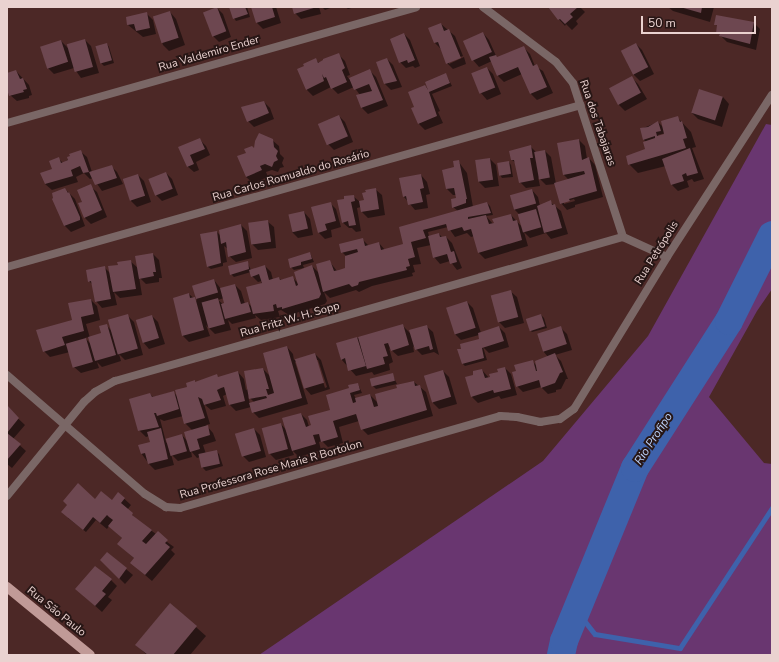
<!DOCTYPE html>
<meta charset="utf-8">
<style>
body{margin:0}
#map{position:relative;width:779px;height:662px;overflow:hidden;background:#4c2826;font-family:"Nunito Sans",sans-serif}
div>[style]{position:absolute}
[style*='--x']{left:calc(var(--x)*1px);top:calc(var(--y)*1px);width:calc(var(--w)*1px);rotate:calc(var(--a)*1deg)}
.green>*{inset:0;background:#693670}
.shadow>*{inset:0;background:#0007}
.stream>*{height:4.5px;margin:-2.25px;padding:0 2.25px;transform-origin:2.25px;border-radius:2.25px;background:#3e62ab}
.river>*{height:28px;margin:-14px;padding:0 14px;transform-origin:14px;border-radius:14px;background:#3e62ab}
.building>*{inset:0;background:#6d4750;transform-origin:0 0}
.street>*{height:8px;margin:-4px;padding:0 4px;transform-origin:4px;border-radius:4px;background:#7a6766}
.primary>*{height:10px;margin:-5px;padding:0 5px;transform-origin:5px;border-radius:5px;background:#c09a97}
span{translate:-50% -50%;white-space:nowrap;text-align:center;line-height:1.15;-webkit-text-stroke:4px #271615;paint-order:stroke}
.street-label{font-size:11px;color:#ead2d0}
.water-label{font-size:12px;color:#bad0f8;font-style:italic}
.frame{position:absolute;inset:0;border:8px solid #ead2d0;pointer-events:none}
.scale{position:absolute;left:641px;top:16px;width:115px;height:18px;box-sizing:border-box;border:2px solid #ead2d0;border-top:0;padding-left:5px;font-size:12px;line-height:14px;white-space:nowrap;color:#ead2d0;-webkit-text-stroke:3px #271615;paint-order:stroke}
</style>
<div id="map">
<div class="green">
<div style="clip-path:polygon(766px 124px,772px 125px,772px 289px,757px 311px,709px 397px,764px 463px,772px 464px,772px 655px,259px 655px,543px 461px,648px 336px)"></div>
</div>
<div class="shadow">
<div style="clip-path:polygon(230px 7px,247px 7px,250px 17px,236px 21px,234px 18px)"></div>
<div style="clip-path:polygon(252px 7px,276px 7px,281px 23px,263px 29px,257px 23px)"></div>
<div style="clip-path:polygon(293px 7px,319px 7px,321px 14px,301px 19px,295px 13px)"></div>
<div style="clip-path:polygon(322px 7px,333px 7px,325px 10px)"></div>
<div style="clip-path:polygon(345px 7px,355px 7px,348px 9px)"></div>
<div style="clip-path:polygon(548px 7px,580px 7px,585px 12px,576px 21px,578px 24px,572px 30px,566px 24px,565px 26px)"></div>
<div style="clip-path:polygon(668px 7px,714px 7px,710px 22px,673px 11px)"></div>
<div style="clip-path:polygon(217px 8px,223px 14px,231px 37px,219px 42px,213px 36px)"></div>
<div style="clip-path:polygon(170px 12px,176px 19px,185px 45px,169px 51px,163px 45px,154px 18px)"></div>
<div style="clip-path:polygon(147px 14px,153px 20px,156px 34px,143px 37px,128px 25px)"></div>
<div style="clip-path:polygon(754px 23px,760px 29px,756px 50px,727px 42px,717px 32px,718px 27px,716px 24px)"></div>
<div style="clip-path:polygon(441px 24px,455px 36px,463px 56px,449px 61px,449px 64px,464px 57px,466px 64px,453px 69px,447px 63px,441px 49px,435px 43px)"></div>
<div style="clip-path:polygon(483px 33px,489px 40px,497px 58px,524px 48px,530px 54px,535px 66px,543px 71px,553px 93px,537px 100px,531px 94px,522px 74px,504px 82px,498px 76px,492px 61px,479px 67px,473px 60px)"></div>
<div style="clip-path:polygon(404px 34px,410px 40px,420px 66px,415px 68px,413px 66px,406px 68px,400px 62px)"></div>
<div style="clip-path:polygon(85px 40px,91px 46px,99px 73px,81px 78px,74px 68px,54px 74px,48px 68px,61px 41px,69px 49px)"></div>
<div style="clip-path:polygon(107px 44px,109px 47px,114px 63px,104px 66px,101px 63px,96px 47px)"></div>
<div style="clip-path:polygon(636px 44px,642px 50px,654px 74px,640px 81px,634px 75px,623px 52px)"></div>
<div style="clip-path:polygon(338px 54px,345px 61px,350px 75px,347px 76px,349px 79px,370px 71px,376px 77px,388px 106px,368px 114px,362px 108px,357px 96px,360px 95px,354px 87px,338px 94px,331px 87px,313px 96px,307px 90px,299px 70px,315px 59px,319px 63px)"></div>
<div style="clip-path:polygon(387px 59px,393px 65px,402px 87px,391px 90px,385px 84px,377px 62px)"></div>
<div style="clip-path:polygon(487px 68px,493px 74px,501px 94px,487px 100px,481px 93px)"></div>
<div style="clip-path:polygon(16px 71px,29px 85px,32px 95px,29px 96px,29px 98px,17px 101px,10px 95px,7px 86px,7px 74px)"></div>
<div style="clip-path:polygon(446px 74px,452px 86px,432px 94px,440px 111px,438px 112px,443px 123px,425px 130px,419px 124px,412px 109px,416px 107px,425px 86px,430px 91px)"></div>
<div style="clip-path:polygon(632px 78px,638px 84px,647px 99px,625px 111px,619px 105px)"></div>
<div style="clip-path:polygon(723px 97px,729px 104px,722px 127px,698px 119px,692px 113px)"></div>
<div style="clip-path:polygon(264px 102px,270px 108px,274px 119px,254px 127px,248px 121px)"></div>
<div style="clip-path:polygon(339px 116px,345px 122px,353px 142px,334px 150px,328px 144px,319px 124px)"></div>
<div style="clip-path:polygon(evenodd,678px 118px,691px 132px,696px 147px,692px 148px,704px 179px,694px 182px,692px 179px,687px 181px,689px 187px,678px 191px,672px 185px,666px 166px,638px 173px,629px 164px,646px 150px,646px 142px,644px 140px,641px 129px,658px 122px,663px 127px,678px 118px,666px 133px,666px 134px,659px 137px,658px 135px,666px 133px)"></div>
<div style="clip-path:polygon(200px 140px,206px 146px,210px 155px,196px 162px,199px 170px,194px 172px,187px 166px,180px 148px)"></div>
<div style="clip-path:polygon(272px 140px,279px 146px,280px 154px,284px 158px,282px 163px,284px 167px,280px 168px,278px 172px,272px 170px,266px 172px,268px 177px,253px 183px,246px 177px,255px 150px)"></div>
<div style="clip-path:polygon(evenodd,579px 140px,585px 146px,587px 159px,589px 158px,595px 165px,603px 197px,575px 205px,575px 207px,567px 210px,561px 203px,555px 184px,546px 185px,538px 177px,540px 186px,526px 188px,520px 182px,516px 163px,512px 160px,530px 146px,537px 153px,545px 151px,551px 157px,556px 184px,569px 180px,564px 175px,579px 140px,574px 199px,575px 201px,564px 204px,564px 202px,574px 199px)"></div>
<div style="clip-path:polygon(80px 151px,87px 157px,92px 172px,111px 166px,117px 172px,123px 184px,102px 191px,93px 178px,90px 179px,84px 173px,76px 177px,78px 182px,52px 190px,45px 184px,58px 158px,63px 163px)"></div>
<div style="clip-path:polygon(490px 159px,496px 165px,499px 186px,485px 188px,479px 182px,476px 160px)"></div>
<div style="clip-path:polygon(evenodd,458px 161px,467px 173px,473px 207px,487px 203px,490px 206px,493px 215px,486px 216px,493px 224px,511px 215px,522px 227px,520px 215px,514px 209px,511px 196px,532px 190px,538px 197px,540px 206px,550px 202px,561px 211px,568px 234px,551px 239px,546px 233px,530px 238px,524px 232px,528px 246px,485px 259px,479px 253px,474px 236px,471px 237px,467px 233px,455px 237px,448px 227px,428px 232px,429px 236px,439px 234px,443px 238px,446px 237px,452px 243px,462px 268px,457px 270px,450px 261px,440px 264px,434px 257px,431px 245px,417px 248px,421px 264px,413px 265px,415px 272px,412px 273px,413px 276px,372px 286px,359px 292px,356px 290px,330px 298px,324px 292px,327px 301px,325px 304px,289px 315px,281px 310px,278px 311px,280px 317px,261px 320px,255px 315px,256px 318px,232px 324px,228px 320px,231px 330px,215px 334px,206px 325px,210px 336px,189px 342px,183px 336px,174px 299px,189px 294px,197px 301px,193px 286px,214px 280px,221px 289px,235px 285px,241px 291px,245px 304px,248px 303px,253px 308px,262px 281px,258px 282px,252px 276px,251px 272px,234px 277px,231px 274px,247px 262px,251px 270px,265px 266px,271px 272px,273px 280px,279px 278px,281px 280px,292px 277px,298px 283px,312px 266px,319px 273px,329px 261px,337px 271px,346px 269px,346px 256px,342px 252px,362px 239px,369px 246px,379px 243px,385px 250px,405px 245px,400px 228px,458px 211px,453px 207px,457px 199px,456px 195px,453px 195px,447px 189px,443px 170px,457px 168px,458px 161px,224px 298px,226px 304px,224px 305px,218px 300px,224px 298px)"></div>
<div style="clip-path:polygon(509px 162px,511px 165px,513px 177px,502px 178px,500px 175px)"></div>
<div style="clip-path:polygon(166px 173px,172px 179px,178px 195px,162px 201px,156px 195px)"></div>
<div style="clip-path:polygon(138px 175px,144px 181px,151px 202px,137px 207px,131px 201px)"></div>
<div style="clip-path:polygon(421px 175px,427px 182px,430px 194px,426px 195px,428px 208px,415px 210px,404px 197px)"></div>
<div style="clip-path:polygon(90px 186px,97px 192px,107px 217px,91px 224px,85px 218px,79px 204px,83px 202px)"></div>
<div style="clip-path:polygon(65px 189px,75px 199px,85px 226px,71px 232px,65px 226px,53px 199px)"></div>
<div style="clip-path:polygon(375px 189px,382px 195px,385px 215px,368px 218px,362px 212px,361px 207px,357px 208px,361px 231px,356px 232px,352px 228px,349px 228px,342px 222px,345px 200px,353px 196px,360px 202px,365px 201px)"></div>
<div style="clip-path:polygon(330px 203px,336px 209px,341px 227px,331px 230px,332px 237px,325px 239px,318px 232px)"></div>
<div style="clip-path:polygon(304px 212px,310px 219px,313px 235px,298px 238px,292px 232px)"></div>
<div style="clip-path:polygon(267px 221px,274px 227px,276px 248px,258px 250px,252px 244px)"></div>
<div style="clip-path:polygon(241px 225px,247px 231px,252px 258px,236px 262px,229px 256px,228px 249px,224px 246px,227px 262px,223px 263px,223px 266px,211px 269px,208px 267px,217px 232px,221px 236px)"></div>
<div style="clip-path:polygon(310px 253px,314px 262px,303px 265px,304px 268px,294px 270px,291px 267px)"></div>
<div style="clip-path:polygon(153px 254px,159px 260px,162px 278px,159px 278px,159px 282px,146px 284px,139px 277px,142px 295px,120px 298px,114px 292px,117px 305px,102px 308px,96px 301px,93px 285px,89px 281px,105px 268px,111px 274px,119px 265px,130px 261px,138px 268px)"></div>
<div style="clip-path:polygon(510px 291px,517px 297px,524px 323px,505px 328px,499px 322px,497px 294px)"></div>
<div style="clip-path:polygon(evenodd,91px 300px,97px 306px,100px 320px,86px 324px,90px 338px,102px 334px,106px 325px,112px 331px,127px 315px,134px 322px,143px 355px,125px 360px,119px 354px,121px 361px,102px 367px,97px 362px,99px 368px,81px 373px,74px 367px,70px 352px,50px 357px,44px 351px,91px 300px,89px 337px,91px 344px,85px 338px,89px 337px)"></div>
<div style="clip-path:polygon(467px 302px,473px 308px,481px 333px,499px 327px,505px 333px,509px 347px,489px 353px,483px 347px,487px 360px,465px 366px,462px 363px,481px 342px,479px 335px,461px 340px,455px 334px)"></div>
<div style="clip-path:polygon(541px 315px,544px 318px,547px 328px,532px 332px,529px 329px)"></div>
<div style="clip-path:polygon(152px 316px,158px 322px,165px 344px,149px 349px,143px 342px)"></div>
<div style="clip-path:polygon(402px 325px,411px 334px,426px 326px,433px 332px,439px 355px,434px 352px,422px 355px,413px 346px,414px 352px,398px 356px,389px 348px,393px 362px,389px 364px,390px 370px,374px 375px,372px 372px,356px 376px,341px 359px,337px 344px)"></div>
<div style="clip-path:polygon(561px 328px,567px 334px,572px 350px,555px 355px,561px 361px,568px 379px,566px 379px,561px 389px,556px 390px,556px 392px,548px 394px,541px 387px,523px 392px,517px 386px,532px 361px,537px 366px,548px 357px,543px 351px)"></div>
<div style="clip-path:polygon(evenodd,287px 347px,293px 354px,294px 360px,315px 354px,321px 360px,330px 389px,311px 395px,305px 388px,297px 362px,295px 362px,308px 404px,259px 418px,253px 412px,251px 407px,236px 411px,230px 405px,227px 394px,223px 396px,226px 406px,211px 410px,204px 404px,210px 424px,206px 425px,213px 433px,216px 441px,203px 445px,206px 454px,216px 451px,219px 454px,223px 466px,206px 471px,203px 468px,200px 457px,197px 458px,191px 451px,192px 457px,178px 461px,171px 454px,174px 465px,155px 470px,149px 464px,141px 453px,152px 442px,149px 436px,146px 437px,139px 430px,150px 394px,153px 397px,173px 392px,177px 396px,196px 383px,217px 376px,219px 378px,238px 372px,244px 379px,246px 390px,248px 389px,263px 369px,270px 376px,287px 347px,316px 360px,318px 360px,327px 387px,325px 388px,316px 360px,287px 347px,248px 396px,255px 403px,250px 404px,248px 396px,287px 347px,183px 416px,185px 423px,192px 430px,188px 442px,182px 435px,169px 445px,166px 442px,160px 419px,164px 421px,183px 416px)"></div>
<div style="clip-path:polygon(505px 368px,511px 374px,517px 395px,501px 399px,499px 396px,478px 403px,472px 397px,475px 375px,482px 370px,489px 378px)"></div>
<div style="clip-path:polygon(443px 371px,449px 377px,457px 404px,439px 409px,433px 403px)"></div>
<div style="clip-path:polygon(392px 374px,397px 384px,376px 389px,373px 386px)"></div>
<div style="clip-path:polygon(414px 382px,426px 392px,433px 416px,368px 435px,362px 429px,359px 421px,339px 427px,343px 443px,328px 447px,322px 441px,319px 442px,321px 450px,299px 457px,292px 450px,294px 455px,276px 460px,270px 454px,281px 424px,287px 431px,301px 414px,307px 420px,309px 427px,332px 411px,348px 389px,358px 384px,362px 393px,354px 395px,356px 399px,370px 395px,378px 403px,398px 389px)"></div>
<div style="clip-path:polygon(7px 408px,25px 425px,13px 439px,26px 451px,12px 468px,7px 464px)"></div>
<div style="clip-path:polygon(254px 429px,260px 435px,266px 457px,249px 462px,243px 456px)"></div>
<div style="clip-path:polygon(118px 493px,131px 505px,127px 510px,138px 521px,174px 547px,171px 550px,175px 554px,152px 581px,138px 569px,135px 559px,125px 550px,123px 539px,109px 526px,107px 529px,96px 520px,86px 532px,68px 518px,95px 500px,112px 501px)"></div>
<div style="clip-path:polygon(107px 553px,133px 575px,125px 584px,101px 560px)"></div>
<div style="clip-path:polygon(111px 580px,117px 586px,108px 597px,112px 600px,102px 612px,83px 595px)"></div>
<div style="clip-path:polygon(170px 604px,206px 636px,190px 655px,147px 655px,136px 645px)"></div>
</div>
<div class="stream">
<div style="--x:577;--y:611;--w:29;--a:52"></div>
<div style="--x:595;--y:634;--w:86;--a:9.4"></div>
<div style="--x:680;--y:648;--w:168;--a:-56.7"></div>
</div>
<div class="river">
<div style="--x:561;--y:655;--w:14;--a:-78"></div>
<div style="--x:564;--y:641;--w:187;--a:-67.7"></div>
<div style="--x:635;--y:468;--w:174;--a:-57.4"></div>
<div style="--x:729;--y:321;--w:96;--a:-63.4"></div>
</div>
<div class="building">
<div style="left:217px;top:7px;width:26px;height:15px;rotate:69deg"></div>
<div style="clip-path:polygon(229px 7px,245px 7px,248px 14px,233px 19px)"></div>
<div style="clip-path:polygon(251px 7px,272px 7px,275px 17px,256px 23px)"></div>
<div style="clip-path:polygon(292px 7px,317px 7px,294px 14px)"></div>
<div style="clip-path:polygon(548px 7px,578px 7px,570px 14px,573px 17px,565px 24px,560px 19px,558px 20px)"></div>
<div style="clip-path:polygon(680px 7px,702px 7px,701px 13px)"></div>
<div style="left:170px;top:11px;width:28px;height:18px;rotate:72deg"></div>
<div style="clip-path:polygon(147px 12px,150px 28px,136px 31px,134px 24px,127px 25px,126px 17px)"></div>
<div style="clip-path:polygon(716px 15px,754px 22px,750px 44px,719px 36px,720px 33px,716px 33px,717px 25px,714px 25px)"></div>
<div style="clip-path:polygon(441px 23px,444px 31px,449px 29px,461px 58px,446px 64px,438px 42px,434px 43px,428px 28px)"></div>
<div style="left:483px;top:32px;width:22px;height:22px;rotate:66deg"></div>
<div style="clip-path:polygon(404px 33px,415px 60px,408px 63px,407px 60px,399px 63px,390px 39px)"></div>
<div style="left:85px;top:39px;width:29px;height:19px;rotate:74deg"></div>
<div style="left:61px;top:40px;width:23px;height:22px;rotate:72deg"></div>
<div style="left:107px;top:43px;width:18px;height:12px;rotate:74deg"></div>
<div style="left:636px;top:43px;width:27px;height:17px;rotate:63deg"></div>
<div style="clip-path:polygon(524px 46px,533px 66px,537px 64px,547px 87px,530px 94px,518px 67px,497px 76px,489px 57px,496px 55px,497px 57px)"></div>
<div style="clip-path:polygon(339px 53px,345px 68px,342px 70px,347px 82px,331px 89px,326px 77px,324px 78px,322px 74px,324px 81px,306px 90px,297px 69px,304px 66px,303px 64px,316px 58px,318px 63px,323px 60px,323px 59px)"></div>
<div style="clip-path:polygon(387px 58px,397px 81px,384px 84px,376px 62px)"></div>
<div style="left:487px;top:67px;width:22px;height:17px;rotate:68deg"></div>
<div style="clip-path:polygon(370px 69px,383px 100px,361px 108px,356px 95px,372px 91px,369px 84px,354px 90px,349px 78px)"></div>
<div style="clip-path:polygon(16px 70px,20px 79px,23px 78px,27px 89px,23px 90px,24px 92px,9px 96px,7px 89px,7px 73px)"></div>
<div style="clip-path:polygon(446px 73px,450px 83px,429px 92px,437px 116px,418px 124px,411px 108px,414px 107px,408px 92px,425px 85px,428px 90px,425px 82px)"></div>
<div style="left:632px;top:76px;width:19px;height:26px;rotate:62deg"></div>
<div style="left:699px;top:89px;width:25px;height:25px;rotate:18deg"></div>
<div style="clip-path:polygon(264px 101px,269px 113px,247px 122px,241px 107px)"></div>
<div style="left:339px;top:115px;width:23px;height:23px;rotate:67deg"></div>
<div style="clip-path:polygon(678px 116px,680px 122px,682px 121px,687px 138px,683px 139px,686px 148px,628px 165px,626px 156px,645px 149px,643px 142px,655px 138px,655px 136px,643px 140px,640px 128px,648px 127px,658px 121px,661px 131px,656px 132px,657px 136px,664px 134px,661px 121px)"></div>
<div style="clip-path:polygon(259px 133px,273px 139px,274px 147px,278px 151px,276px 156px,278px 160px,274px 162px,272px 167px,265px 164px,260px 166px,262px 170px,246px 177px,237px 156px,246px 153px,244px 149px,252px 146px,254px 148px,255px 141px)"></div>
<div style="clip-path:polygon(200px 138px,205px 149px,190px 155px,194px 164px,187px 167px,178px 147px)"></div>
<div style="clip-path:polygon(579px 139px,582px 160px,589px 157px,597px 191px,569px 199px,570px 201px,560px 204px,554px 183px,585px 174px,584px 171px,563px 175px,557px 143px)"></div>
<div style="clip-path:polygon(531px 145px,533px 158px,530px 158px,534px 180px,519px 183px,514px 160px,511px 160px,509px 151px)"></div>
<div style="clip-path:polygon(690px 148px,698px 173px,687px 176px,686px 173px,682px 175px,684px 181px,671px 185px,662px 159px)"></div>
<div style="clip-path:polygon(81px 150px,89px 172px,112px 165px,117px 178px,95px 185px,89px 172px,83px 173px,80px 166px,71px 170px,73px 176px,45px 184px,40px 173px,52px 169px,49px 161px,59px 157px,61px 163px,68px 160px,67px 157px,70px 156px,69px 154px)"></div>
<div style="left:545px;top:150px;width:28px;height:11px;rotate:80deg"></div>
<div style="left:490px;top:158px;width:22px;height:15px;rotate:82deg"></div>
<div style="clip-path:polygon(459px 160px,467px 199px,466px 199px,466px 203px,452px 208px,451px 199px,456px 198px,454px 188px,446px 189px,442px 170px,454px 167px,453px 161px)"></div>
<div style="left:509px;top:161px;width:13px;height:12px;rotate:81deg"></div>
<div style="left:166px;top:172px;width:18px;height:19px;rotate:68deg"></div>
<div style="left:138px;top:174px;width:23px;height:16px;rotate:72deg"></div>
<div style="clip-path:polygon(421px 174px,424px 188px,420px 189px,423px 202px,408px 205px,406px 196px,403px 197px,399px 178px)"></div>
<div style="clip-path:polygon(91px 184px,102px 210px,84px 218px,78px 203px,82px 202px,77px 190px)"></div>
<div style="clip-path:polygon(65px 188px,68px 193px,69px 192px,80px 217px,80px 220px,64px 226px,52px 199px,53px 198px,52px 193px)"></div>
<div style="clip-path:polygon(376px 188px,379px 209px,361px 212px,359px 201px,364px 200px,362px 193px,366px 192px,365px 190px)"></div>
<div style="left:532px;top:189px;width:15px;height:23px;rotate:74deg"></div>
<div style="clip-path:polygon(354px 195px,355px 201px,351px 202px,356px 225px,349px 226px,348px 221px,342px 223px,337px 200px,344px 199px,344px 196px)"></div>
<div style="clip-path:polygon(551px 200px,552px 205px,555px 204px,562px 228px,544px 233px,537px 206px)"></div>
<div style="clip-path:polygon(331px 202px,336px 221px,325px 224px,327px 230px,318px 233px,311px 207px)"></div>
<div style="clip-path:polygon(487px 202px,491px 213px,468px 217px,468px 219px,486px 215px,489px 224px,494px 223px,492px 219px,511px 214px,513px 221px,517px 220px,522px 240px,478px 253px,471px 229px,464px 231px,462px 227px,448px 231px,446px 224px,423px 230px,426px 238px,411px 242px,415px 257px,408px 259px,410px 266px,406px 267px,407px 270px,359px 282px,358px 285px,352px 287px,349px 284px,323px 292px,316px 264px,330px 260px,334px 271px,339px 270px,345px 268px,345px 256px,358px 252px,357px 249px,341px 253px,339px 244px,363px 238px,365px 246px,379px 242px,381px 250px,403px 244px,399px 227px)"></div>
<div style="left:536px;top:209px;width:19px;height:19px;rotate:74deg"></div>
<div style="left:304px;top:211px;width:18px;height:16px;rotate:77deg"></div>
<div style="left:268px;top:220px;width:22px;height:20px;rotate:82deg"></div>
<div style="clip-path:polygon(241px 224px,246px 252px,228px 257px,226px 242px,221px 244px,219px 230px)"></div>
<div style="clip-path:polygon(217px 231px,221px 263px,207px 267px,200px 234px)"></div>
<div style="clip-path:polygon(439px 233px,440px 237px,446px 236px,451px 252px,454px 251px,457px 262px,450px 264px,447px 254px,433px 258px,428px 236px)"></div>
<div style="clip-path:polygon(310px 252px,312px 259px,301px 262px,301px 265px,290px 268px,288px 259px)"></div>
<div style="clip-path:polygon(153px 253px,156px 272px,153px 272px,154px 276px,139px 279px,135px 256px)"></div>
<div style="clip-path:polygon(131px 260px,136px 289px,113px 292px,108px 266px,118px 265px,117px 262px)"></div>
<div style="clip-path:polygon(248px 261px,249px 269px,230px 275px,228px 266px)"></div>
<div style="clip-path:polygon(265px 265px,269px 280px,279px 277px,280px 280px,293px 276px,296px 286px,298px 285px,294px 272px,312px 265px,321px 294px,319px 298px,282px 309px,282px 307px,277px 308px,276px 304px,273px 305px,274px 311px,253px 314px,246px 287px,262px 283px,259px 274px,251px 277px,249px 270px)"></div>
<div style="clip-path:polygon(105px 266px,111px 299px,95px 302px,91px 281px,88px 282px,86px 270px)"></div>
<div style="left:214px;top:279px;width:14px;height:23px;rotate:73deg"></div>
<div style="clip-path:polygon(235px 284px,241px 304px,248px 302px,251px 312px,225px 319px,221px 304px,224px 303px,220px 288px)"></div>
<div style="left:511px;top:290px;width:28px;height:21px;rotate:75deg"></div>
<div style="clip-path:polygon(189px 293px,190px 298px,195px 297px,204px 330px,182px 336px,173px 298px)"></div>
<div style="left:218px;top:298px;width:27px;height:17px;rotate:75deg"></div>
<div style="clip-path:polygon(91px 299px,94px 314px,81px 317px,84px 331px,62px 337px,65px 345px,43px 352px,36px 330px,72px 320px,68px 303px)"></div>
<div style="left:467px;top:301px;width:28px;height:22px;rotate:72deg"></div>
<div style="left:128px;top:314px;width:36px;height:21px;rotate:74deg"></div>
<div style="left:541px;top:314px;width:13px;height:16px;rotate:72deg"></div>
<div style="left:152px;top:315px;width:24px;height:17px;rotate:73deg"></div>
<div style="clip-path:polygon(107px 324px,116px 355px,95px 361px,88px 337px,101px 333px,99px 326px)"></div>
<div style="clip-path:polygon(403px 324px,409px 345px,391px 351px,388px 343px,384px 344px,388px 356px,383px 357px,385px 364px,367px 369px,358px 337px)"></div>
<div style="clip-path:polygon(427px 325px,433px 349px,430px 350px,429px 346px,415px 350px,409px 330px)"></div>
<div style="clip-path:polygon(499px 326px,504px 341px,482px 348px,484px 358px,462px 364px,457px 349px,461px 349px,460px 344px,479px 339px,478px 333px)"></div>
<div style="left:561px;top:326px;width:19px;height:25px;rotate:72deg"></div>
<div style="clip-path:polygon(357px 337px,366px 366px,348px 371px,345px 358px,341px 360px,336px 343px)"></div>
<div style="left:86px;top:338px;width:25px;height:21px;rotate:74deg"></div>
<div style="clip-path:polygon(287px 346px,302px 398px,252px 413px,249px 403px,267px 398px,266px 396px,249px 399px,244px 371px,263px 368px,269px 389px,266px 389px,268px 395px,274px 393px,263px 353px)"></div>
<div style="left:315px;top:353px;width:31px;height:21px;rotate:73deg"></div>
<div style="clip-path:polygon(555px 353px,563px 372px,560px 373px,555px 383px,541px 388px,539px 380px,516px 387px,512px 372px,516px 371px,514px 365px,533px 360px,536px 371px,537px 371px,535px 361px)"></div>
<div style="clip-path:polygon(505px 367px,511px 389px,494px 393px,493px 390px,471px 397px,465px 377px,473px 375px,473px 371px,482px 369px,485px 378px,490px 377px,489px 374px,498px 372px,497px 369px)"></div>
<div style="left:443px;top:370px;width:28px;height:20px;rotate:73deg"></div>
<div style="clip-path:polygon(238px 371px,245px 401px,229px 405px,224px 387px,221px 388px,217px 390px,221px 400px,204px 405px,202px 399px,198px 397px,205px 418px,184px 424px,175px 390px,187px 387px,186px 383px,195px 380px,195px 382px,217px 374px,218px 377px)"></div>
<div style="left:393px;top:373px;width:8px;height:24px;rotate:76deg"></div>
<div style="clip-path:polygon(414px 381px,415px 386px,420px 385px,427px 410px,361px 430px,356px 414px,333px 421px,338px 437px,321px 442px,319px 434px,313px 435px,316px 444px,292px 451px,282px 418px,301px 413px,306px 427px,311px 425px,308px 416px,330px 410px,326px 395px,349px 388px,348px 385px,358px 383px,360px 390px,350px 393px,353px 403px,356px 402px,355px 398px,370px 394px,374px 407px,378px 406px,375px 394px,397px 388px,396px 385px)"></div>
<div style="clip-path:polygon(174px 391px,179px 409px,157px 416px,156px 413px,154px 413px,159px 427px,138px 431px,129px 399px,150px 393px,152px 397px)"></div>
<div style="clip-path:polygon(7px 405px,19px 418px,7px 433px)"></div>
<div style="left:281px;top:423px;width:27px;height:20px;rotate:75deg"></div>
<div style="clip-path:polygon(208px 425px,210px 435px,197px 439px,200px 449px,190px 452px,184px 432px)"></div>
<div style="clip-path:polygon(161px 428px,168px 459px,148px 464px,145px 453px,141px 454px,138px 445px,150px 442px,147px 432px)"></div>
<div style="left:254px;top:428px;width:24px;height:20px;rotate:73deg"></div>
<div style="clip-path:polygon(7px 433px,21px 444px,7px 460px)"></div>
<div style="left:182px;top:434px;width:18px;height:17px;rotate:74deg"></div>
<div style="left:217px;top:450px;width:14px;height:19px;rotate:78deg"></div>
<div style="clip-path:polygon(78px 483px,95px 499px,101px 491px,112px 500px,118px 492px,125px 498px,121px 503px,133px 513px,132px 515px,152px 530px,142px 541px,146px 544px,158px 531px,168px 540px,165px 543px,170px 547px,145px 575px,130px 563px,134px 558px,117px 544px,122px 538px,108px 526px,113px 520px,109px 517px,107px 515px,100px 523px,93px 517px,83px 530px,61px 512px,67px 505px,63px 501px)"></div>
<div style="clip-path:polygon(107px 552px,127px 568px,119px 579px,100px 560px)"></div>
<div style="clip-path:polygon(95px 566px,112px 579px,102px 591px,106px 594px,95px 606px,75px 589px)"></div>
<div style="clip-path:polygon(170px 603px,197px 626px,173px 655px,148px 655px,135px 645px)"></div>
</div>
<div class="street">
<div style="--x:483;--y:7;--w:91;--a:37"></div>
<div style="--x:556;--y:62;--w:27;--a:51"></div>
<div style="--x:573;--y:83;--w:162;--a:72"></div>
<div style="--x:623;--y:237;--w:48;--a:24.4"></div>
<div style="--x:7;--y:123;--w:425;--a:-15.8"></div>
<div style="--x:7;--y:267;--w:596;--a:-15.76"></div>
<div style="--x:7;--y:375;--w:182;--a:40.8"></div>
<div style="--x:145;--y:494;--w:25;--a:32"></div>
<div style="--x:166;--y:507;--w:14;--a:4"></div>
<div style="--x:180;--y:508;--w:333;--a:-16"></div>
<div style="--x:500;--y:416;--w:17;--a:3"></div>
<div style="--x:517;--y:417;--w:24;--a:12"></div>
<div style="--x:540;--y:422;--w:20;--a:-9"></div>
<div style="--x:560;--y:419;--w:17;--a:-36"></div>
<div style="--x:574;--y:409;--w:178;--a:-58.5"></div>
<div style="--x:667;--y:257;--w:193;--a:-57.1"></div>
<div style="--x:7;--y:496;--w:122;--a:-50.7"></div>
<div style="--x:84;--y:402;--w:15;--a:-42"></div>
<div style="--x:95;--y:392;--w:23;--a:-29"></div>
<div style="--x:115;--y:381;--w:528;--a:-15.83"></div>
</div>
<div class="primary">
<div style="--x:7;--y:587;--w:107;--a:39.3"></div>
</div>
<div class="street-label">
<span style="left:209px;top:54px;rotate:-16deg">Rua Valdemiro Ender</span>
<span style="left:597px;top:123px;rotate:71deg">Rua dos Tabajaras</span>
<span style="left:291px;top:176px;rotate:-16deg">Rua Carlos Romualdo do Rosário</span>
<span style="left:657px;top:253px;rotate:-58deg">Rua Petrópolis</span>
<span style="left:290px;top:320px;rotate:-16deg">Rua Fritz W. H. Sopp</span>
<span style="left:271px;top:470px;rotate:-16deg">Rua Professora Rose Marie R Bortolon</span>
<span style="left:56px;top:612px;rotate:39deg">Rua São Paulo</span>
</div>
<div class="water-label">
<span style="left:654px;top:439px;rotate:-57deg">Rio Profipo</span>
</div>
<div class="frame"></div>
<div class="scale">50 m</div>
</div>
